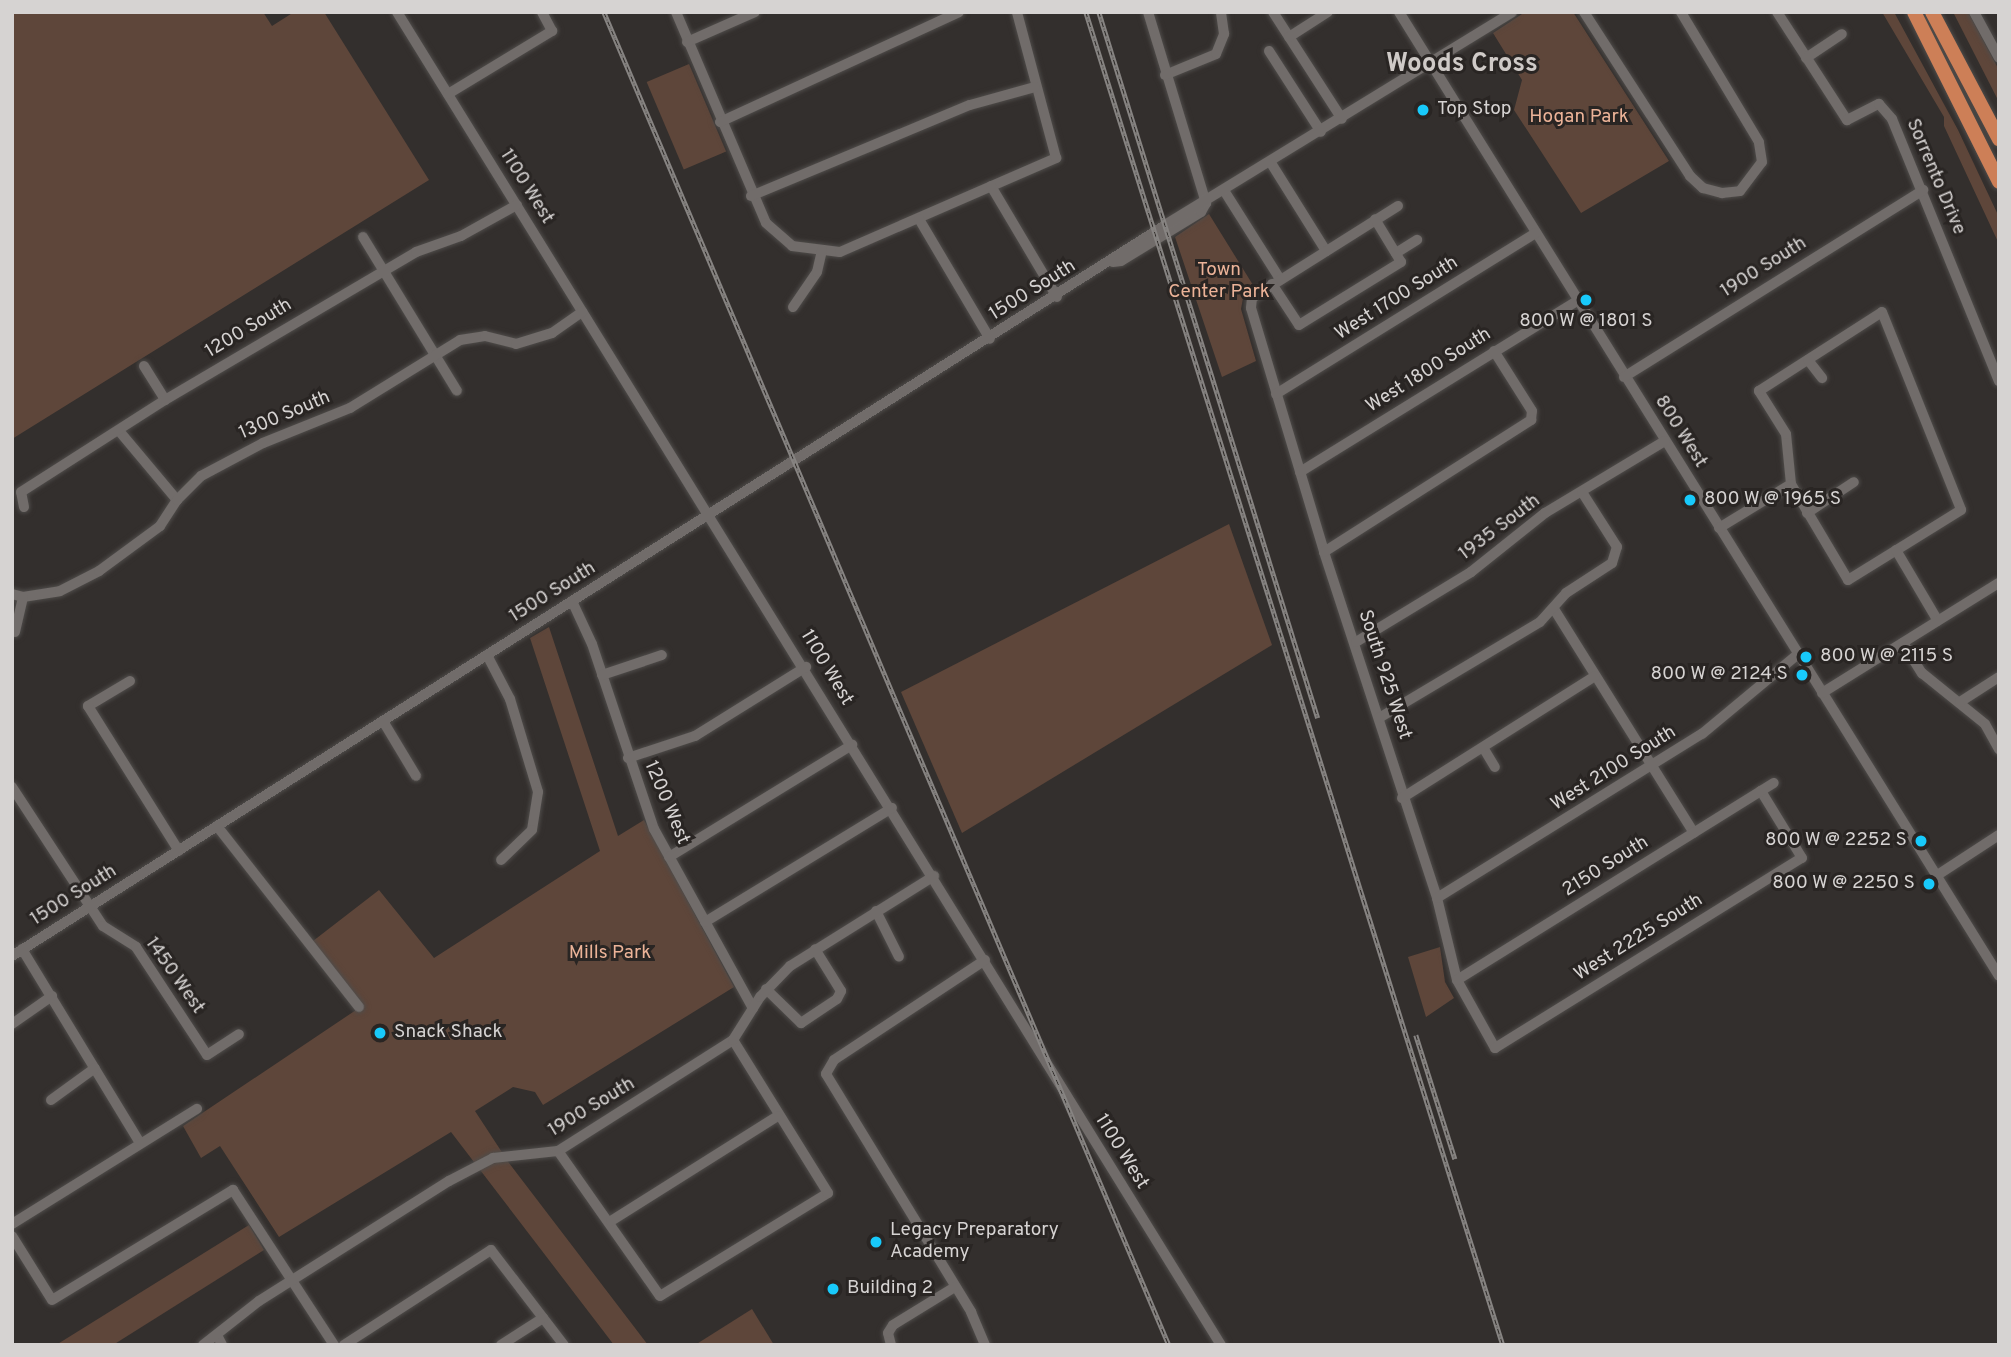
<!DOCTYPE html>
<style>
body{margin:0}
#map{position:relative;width:2011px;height:1357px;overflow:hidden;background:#332f2d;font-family:Overpass,sans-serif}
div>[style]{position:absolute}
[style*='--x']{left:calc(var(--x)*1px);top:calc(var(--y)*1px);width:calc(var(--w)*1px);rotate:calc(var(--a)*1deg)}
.green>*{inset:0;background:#5e463a;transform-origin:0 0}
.roads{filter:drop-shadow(0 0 2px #4f4c4a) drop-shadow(0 0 2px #4f4c4a)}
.minor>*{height:10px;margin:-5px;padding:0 5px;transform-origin:5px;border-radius:5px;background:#716c6a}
.highway>*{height:14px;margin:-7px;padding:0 7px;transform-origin:7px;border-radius:7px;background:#cd7f57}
.rail>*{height:4.5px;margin-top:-2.25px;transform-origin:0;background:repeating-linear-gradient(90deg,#292523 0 5px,#878482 0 10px);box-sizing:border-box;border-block:2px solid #878482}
.dots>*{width:19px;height:19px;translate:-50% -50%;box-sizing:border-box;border:4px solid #292523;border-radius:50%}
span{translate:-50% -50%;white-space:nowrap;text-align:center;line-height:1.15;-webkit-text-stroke:6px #292523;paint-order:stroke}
.poi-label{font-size:19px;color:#d6d3d2}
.left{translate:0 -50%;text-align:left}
.right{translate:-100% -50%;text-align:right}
.park-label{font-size:19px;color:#ecb398}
.street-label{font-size:19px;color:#d6d3d2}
.district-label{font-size:26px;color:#cfcac7;font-weight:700}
.frame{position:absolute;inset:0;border:14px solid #d6d3d2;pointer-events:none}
</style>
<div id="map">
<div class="green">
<div style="clip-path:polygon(12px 12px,263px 12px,272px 26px,294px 12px,324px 12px,429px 180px,12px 439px)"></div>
<div style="clip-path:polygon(1525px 12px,1573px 12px,1669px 161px,1581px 213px,1514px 110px,1522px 80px,1493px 33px)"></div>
<div style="clip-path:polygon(1882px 12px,1894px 12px,1958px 130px,1999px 217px,1999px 244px,1944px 126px,1944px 117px)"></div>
<div style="clip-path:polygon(1953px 12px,1968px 12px,1999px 70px,1999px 102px)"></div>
<div style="left:689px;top:64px;width:95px;height:46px;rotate:67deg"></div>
<div style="clip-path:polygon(1209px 214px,1253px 285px,1244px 293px,1241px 309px,1256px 361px,1222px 377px,1175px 237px)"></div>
<div style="clip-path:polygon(1229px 524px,1272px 645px,962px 833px,901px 692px)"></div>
<div style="clip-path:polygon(549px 627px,618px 836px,644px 820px,734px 987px,543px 1105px,535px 1092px,513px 1087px,475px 1111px,509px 1163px,648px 1345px,614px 1345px,451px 1132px,279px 1237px,220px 1146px,201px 1158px,183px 1126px,356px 1010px,313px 941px,379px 890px,434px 958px,600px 851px,530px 638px)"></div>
<div style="clip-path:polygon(1440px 947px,1445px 982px,1454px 998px,1426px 1017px,1408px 957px)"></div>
<div style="clip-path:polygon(249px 1225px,264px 1250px,113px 1345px,56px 1345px)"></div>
<div style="clip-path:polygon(752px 1309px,774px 1345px,695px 1345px)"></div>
</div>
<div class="roads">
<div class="minor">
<div style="--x:397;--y:12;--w:1567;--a:58.28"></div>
<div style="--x:676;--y:12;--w:229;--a:66.9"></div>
<div style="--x:766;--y:223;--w:35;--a:41"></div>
<div style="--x:792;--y:246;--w:48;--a:7.1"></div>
<div style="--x:840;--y:252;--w:236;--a:-23.5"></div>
<div style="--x:1056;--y:158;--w:151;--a:-105"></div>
<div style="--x:1148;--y:12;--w:200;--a:73.1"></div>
<div style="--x:1273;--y:12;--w:127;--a:57.2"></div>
<div style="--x:1399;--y:12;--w:1135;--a:58.1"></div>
<div style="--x:1584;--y:12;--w:195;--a:57.1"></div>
<div style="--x:1690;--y:176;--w:18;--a:43"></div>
<div style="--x:1703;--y:188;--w:20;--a:15"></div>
<div style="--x:1722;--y:193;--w:18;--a:-6"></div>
<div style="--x:1740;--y:191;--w:36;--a:-53"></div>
<div style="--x:1762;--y:162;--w:20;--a:-99"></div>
<div style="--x:1759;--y:142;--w:152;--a:-121"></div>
<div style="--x:1777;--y:12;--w:129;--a:57.1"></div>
<div style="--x:1847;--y:120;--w:36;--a:-27"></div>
<div style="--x:1879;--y:104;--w:20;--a:49"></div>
<div style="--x:1892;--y:119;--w:283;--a:67.8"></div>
<div style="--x:1974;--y:12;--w:52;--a:61.5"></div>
<div style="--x:1289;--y:37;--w:46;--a:-32.7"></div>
<div style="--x:687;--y:42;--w:74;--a:-23.8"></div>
<div style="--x:1269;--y:51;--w:96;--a:57.3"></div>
<div style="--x:1806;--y:58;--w:43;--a:-33.7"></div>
<div style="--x:1165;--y:75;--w:55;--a:-22.4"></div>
<div style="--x:1216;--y:54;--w:22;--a:-68"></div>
<div style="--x:1224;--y:34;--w:22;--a:-98"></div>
<div style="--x:448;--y:94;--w:122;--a:-31.2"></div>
<div style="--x:552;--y:31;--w:21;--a:-118"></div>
<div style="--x:720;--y:122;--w:263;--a:-24.7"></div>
<div style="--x:1271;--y:163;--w:104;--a:58"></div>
<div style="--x:991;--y:186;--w:129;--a:59.3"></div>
<div style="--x:1225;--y:192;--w:103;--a:57.7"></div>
<div style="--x:751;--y:196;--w:237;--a:-22.6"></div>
<div style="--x:970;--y:105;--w:67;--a:-15.5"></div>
<div style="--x:1398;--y:206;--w:173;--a:147.8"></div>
<div style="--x:1252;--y:298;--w:10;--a:96"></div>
<div style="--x:1251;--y:308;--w:255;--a:73.3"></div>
<div style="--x:1324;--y:552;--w:364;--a:71.9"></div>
<div style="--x:1437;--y:898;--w:84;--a:76.3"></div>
<div style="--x:1457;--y:980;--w:78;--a:60.8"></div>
<div style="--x:1495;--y:1048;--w:361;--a:-31.8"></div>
<div style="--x:1802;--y:858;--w:79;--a:-121.5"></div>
<div style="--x:919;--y:219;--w:139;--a:59.4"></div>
<div style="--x:363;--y:237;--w:180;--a:58.6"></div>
<div style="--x:1396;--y:253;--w:25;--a:-32"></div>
<div style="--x:1113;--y:262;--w:8;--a:-7"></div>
<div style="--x:1121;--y:261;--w:94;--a:-31.5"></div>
<div style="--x:1201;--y:212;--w:10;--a:-61"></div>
<div style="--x:1272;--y:284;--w:49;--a:56.6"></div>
<div style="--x:1299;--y:325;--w:120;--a:-31.7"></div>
<div style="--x:1401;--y:262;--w:50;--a:-121.2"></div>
<div style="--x:793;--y:307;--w:42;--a:-55.6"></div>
<div style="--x:817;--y:272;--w:22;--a:-77"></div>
<div style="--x:1882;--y:312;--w:213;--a:68.2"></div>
<div style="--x:1961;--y:510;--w:133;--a:148.2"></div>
<div style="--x:1848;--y:580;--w:112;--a:-120.7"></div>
<div style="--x:1791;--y:484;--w:50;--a:-95.7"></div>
<div style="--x:1786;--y:434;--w:51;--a:-122.1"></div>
<div style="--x:1759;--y:391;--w:146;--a:-32.7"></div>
<div style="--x:1808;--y:360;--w:23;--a:52"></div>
<div style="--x:144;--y:366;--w:40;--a:58"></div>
<div style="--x:1624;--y:377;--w:353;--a:-32"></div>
<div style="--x:1276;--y:394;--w:306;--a:-31.8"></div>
<div style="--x:120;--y:432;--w:89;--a:50"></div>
<div style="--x:1300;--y:472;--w:326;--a:-31.7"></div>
<div style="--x:24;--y:507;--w:15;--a:-101"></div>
<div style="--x:21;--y:492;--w:171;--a:-32.6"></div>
<div style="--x:165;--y:400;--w:291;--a:-30.5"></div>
<div style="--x:416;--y:252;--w:48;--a:-19.6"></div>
<div style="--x:461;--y:236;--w:64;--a:-29"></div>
<div style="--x:1807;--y:513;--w:56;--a:-33.4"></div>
<div style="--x:1719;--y:528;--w:84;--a:-31.4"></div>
<div style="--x:1896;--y:550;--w:82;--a:59.4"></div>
<div style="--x:1324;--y:552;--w:246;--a:-32.5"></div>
<div style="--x:1531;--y:420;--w:9;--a:-84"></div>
<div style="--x:1532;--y:411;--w:71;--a:-122.3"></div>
<div style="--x:12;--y:594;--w:11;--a:15"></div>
<div style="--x:23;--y:597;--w:37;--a:-9"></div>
<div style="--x:60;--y:591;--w:44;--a:-27.1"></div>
<div style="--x:99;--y:571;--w:76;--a:-36.4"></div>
<div style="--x:160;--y:526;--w:31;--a:-57"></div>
<div style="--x:177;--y:500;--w:34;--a:-45"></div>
<div style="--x:201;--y:476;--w:70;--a:-28"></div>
<div style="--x:263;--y:443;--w:94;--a:-21.9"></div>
<div style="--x:350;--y:408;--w:129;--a:-31.7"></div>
<div style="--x:460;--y:340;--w:25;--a:-9"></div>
<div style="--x:485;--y:336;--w:32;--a:14"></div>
<div style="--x:516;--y:344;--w:38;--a:-17"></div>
<div style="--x:552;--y:333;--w:37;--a:-35"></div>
<div style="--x:572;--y:601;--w:47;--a:65.1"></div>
<div style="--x:592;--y:644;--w:195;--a:71.5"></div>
<div style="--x:654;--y:829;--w:205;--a:61.1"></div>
<div style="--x:1554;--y:609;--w:264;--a:58"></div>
<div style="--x:15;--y:632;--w:36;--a:-77"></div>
<div style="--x:1356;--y:642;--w:135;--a:-31.3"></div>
<div style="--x:1471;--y:572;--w:95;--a:-38.6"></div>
<div style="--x:1545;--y:513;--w:140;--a:-31"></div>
<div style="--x:1903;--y:643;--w:36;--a:58"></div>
<div style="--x:1922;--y:673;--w:81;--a:39"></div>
<div style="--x:1985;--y:724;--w:29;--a:61"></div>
<div style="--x:487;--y:655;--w:50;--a:62.4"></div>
<div style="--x:510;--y:699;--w:97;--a:73.2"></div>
<div style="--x:538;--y:792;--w:38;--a:99"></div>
<div style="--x:532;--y:830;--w:43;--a:135.9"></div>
<div style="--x:602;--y:675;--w:63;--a:-18.4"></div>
<div style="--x:130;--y:681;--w:49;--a:149.2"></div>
<div style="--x:88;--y:706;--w:171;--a:57.9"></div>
<div style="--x:1822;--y:693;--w:208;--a:-31.9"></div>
<div style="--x:1960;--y:702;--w:46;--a:-32.7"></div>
<div style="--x:1379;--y:718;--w:187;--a:-30.8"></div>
<div style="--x:1540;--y:622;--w:39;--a:-48"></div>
<div style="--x:1566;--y:593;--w:55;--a:-33.1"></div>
<div style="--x:1612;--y:563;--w:17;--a:-73"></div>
<div style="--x:1617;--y:547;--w:65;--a:-122.5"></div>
<div style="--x:383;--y:721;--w:64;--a:59"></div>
<div style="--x:1484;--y:749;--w:21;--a:59"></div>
<div style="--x:628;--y:758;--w:71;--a:-18.2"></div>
<div style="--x:695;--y:736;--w:131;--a:-31.9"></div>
<div style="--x:12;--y:787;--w:166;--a:56.8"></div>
<div style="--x:103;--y:926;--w:39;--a:32"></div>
<div style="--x:136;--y:947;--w:129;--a:56.7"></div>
<div style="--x:207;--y:1055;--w:38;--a:-33"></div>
<div style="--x:1402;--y:798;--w:228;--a:-32.3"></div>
<div style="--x:217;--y:826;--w:230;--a:51.9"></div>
<div style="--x:669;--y:857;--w:215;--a:-31.5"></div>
<div style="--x:1936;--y:876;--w:75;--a:-33.1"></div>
<div style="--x:1437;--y:898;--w:312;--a:-31.8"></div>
<div style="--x:1702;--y:734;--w:125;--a:-39.8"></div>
<div style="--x:876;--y:911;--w:51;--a:63.4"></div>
<div style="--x:705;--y:922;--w:219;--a:-31.4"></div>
<div style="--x:22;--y:949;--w:227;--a:58.7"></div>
<div style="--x:12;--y:956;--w:1365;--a:-32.37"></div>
<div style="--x:1165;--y:225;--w:407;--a:-31.5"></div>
<div style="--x:985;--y:960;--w:181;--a:146.5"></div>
<div style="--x:834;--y:1060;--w:16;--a:120"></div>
<div style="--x:826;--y:1074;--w:279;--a:58.6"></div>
<div style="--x:971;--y:1312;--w:36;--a:67"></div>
<div style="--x:1457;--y:980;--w:373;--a:-31.9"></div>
<div style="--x:766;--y:989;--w:49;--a:44.2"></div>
<div style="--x:801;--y:1023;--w:43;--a:-33.7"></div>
<div style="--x:837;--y:999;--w:9;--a:-63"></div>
<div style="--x:841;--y:991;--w:49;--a:-121.8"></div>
<div style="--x:12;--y:1024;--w:49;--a:-35"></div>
<div style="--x:51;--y:1100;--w:54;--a:-36"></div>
<div style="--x:558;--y:1151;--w:177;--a:54.9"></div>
<div style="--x:660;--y:1296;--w:197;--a:-31.5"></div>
<div style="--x:828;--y:1193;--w:180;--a:-121.8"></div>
<div style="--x:611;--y:1221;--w:197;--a:-32.2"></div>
<div style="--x:12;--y:1224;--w:218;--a:-31.9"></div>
<div style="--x:12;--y:1236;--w:75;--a:58"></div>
<div style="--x:52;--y:1300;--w:212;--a:-31.3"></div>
<div style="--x:233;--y:1190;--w:185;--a:56.9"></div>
<div style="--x:217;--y:1335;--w:11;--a:63"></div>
<div style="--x:203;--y:1345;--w:71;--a:-38.2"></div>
<div style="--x:259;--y:1301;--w:225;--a:-32.3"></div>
<div style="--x:449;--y:1181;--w:50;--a:-27.6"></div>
<div style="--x:493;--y:1158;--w:65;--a:-6.1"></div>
<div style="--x:558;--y:1151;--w:207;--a:-32.4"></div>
<div style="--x:733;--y:1040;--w:51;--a:-57.9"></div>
<div style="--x:760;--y:997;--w:43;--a:-45.9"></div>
<div style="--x:790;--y:966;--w:170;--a:-32"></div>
<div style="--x:344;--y:1345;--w:175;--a:-32.9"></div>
<div style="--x:491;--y:1250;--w:120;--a:52.5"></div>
<div style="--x:501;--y:1345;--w:50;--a:-32.7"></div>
<div style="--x:891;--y:1345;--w:12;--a:-104"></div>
<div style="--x:888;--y:1333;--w:9;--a:-58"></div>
<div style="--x:893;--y:1325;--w:73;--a:-31.5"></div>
</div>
<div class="highway">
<div style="--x:1914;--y:12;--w:190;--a:63.4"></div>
<div style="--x:1932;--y:12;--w:144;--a:62.2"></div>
</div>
</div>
<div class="rail">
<div style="--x:604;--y:12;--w:1448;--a:67.03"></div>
<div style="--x:1086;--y:12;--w:1397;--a:72.63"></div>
<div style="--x:1099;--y:12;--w:739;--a:72.77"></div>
<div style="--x:1416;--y:1035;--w:130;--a:72.5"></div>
</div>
<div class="dots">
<div style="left:1423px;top:110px;background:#18cafb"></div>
<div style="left:1586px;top:300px;background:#18cafb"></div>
<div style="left:1690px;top:500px;background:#18cafb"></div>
<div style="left:1806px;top:657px;background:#18cafb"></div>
<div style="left:1802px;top:675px;background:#18cafb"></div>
<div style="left:1921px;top:841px;background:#18cafb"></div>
<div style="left:1929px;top:884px;background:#18cafb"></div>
<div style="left:380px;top:1033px;background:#18cafb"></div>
<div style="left:876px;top:1242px;background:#18cafb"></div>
<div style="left:833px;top:1289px;background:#18cafb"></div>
</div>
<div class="poi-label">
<span class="left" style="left:1437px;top:110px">Top Stop</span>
<span style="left:1586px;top:322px">800 W @ 1801 S</span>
<span class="left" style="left:1704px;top:500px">800 W @ 1965 S</span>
<span class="left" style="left:1820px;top:657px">800 W @ 2115 S</span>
<span class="right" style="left:1788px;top:675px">800 W @ 2124 S</span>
<span class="right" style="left:1907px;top:841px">800 W @ 2252 S</span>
<span class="right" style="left:1915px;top:884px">800 W @ 2250 S</span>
<span class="left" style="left:394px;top:1033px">Snack Shack</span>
<span class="left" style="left:890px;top:1242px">Legacy Preparatory<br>Academy</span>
<span class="left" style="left:847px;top:1289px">Building 2</span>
</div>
<div class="park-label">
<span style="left:1579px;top:118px">Hogan Park</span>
<span style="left:1219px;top:282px">Town<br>Center Park</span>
<span style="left:610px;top:954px">Mills Park</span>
</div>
<div class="street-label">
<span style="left:1935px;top:177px;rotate:67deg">Sorrento Drive</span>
<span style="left:526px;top:187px;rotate:58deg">1100 West</span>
<span style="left:1764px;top:268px;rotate:-32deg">1900 South</span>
<span style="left:1033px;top:291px;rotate:-32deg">1500 South</span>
<span style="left:1397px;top:299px;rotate:-32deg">West 1700 South</span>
<span style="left:249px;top:329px;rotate:-31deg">1200 South</span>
<span style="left:1429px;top:371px;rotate:-32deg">West 1800 South</span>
<span style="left:285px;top:416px;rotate:-23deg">1300 South</span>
<span style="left:1680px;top:432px;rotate:58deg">800 West</span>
<span style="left:1500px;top:528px;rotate:-37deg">1935 South</span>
<span style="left:553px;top:593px;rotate:-32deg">1500 South</span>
<span style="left:826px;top:668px;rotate:59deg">1100 West</span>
<span style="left:1384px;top:675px;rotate:72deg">South 925 West</span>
<span style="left:1614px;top:769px;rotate:-32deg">West 2100 South</span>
<span style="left:666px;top:803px;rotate:67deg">1200 West</span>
<span style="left:1606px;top:867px;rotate:-32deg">2150 South</span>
<span style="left:74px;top:896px;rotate:-32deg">1500 South</span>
<span style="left:1639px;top:938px;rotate:-32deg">West 2225 South</span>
<span style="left:174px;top:976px;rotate:55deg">1450 West</span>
<span style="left:592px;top:1108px;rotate:-31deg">1900 South</span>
<span style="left:1121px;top:1152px;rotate:58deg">1100 West</span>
</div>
<div class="district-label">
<span style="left:1462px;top:65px">Woods Cross</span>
</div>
<div class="frame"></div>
</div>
